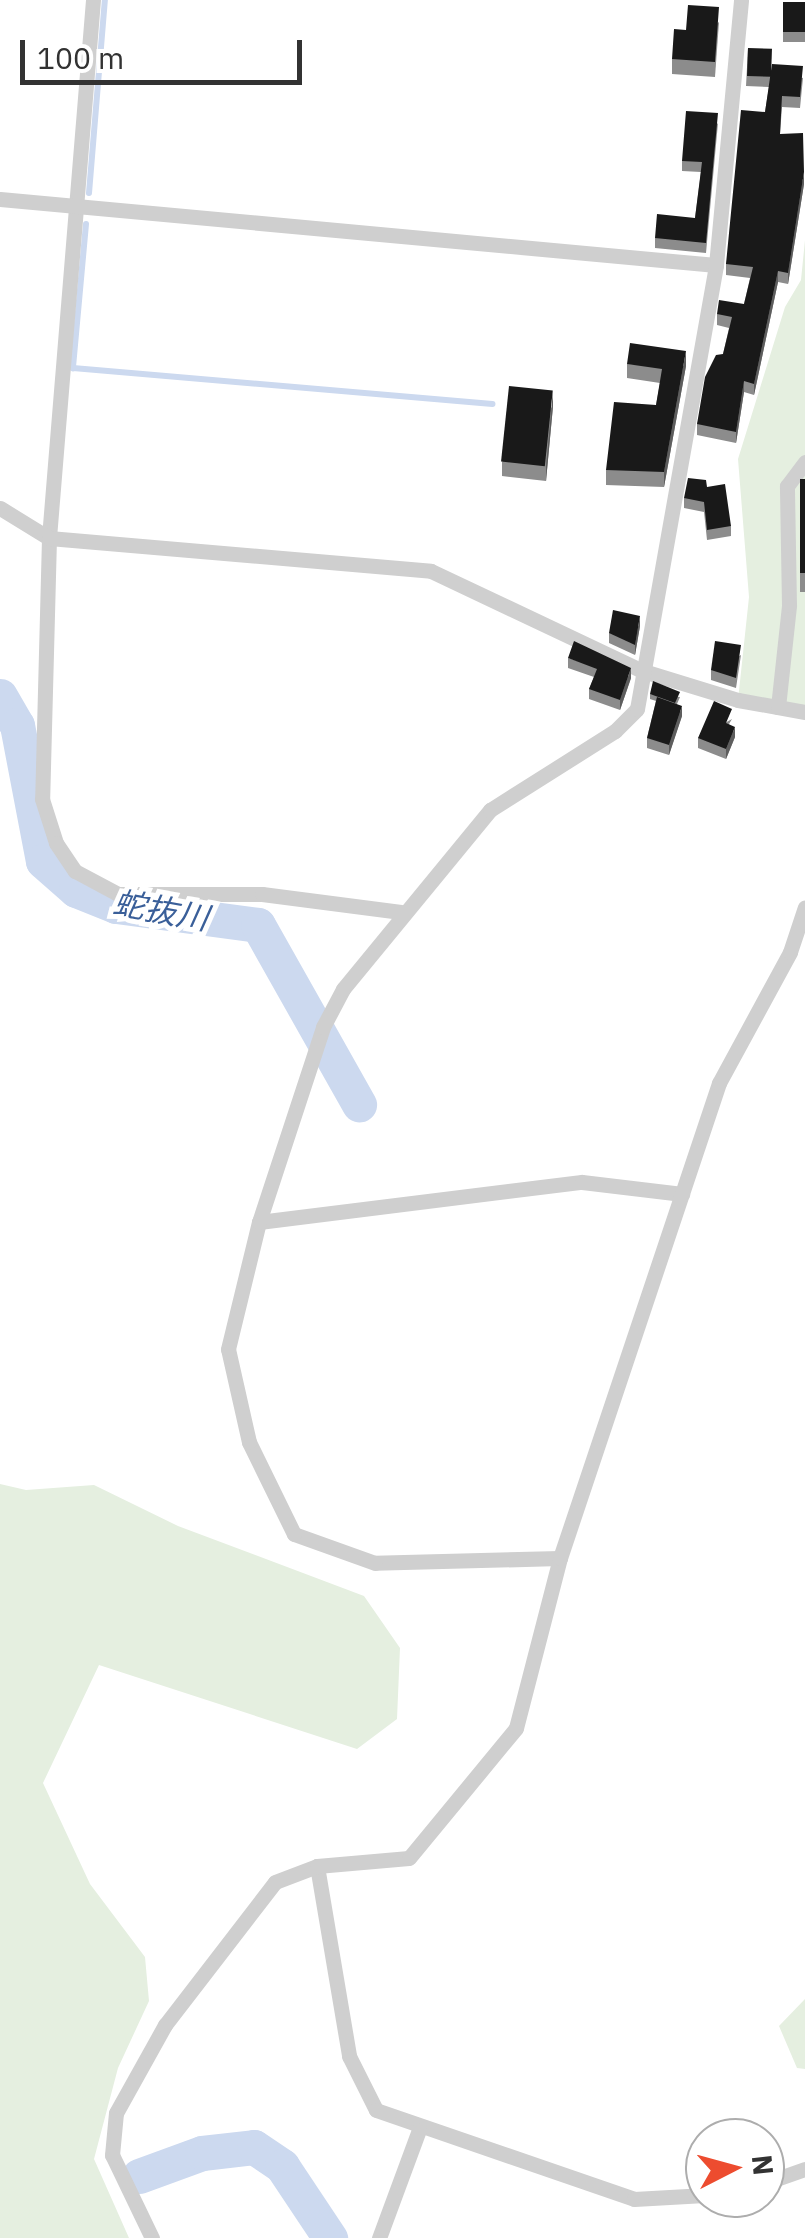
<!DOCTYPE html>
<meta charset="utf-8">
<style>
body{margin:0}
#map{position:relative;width:805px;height:2238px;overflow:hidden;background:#fff;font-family:"IBM Plex Sans","Noto Sans JP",sans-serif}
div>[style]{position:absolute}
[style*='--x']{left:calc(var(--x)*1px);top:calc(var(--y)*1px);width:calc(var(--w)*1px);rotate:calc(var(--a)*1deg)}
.green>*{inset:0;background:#e5efe0}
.stream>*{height:6px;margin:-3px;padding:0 3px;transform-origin:3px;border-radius:3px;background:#ccd9ef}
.river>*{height:35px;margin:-17.5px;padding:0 17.5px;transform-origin:17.5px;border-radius:17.5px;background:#ccd9ef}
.minor>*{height:15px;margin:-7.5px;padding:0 7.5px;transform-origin:7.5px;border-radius:7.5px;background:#cfcfcf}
.wall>*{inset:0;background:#8c8c8c;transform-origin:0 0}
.shaded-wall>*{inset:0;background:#5e5e5e}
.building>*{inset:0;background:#191919;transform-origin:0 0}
span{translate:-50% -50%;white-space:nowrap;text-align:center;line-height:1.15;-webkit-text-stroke:10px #fff;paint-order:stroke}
.water-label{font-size:32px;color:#3a5f99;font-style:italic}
.north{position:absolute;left:685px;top:2118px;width:100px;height:100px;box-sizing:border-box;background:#fff;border:2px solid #adadad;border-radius:50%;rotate:84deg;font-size:28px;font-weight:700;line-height:40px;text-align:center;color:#323232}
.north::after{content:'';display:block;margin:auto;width:35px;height:45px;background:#ed4c2f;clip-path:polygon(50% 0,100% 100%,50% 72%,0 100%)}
.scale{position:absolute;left:20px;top:40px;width:282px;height:45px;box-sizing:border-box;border:5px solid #323232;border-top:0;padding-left:12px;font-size:30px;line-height:35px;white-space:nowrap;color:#323232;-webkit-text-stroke:8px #fff;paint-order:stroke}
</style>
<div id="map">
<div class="green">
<div style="clip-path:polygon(805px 240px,805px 712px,738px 700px,749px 597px,738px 459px,785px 307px,801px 280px)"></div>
<div style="clip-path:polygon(0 1484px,26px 1490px,94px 1485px,178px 1526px,364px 1596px,400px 1648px,397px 1719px,357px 1749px,99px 1665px,43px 1783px,90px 1884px,145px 1957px,149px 2001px,118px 2068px,94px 2159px,129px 2238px,0 2238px)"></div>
<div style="clip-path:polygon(805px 1999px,805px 2069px,797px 2068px,779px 2026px)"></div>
</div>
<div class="stream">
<div style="--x:89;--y:193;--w:194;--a:-85.3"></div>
<div style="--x:86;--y:224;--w:145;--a:95.2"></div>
<div style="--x:73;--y:368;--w:421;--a:4.9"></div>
</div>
<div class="river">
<div style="--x:0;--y:696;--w:34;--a:60"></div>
<div style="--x:17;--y:725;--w:138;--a:79.2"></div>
<div style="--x:43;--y:861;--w:44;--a:41.3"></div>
<div style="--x:76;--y:890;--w:43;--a:21.8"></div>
<div style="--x:116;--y:906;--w:143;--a:7.6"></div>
<div style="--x:258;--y:925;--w:206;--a:60.6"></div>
<div style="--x:139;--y:2176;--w:67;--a:-20.1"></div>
<div style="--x:202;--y:2153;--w:52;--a:-6.6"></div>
<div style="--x:254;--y:2147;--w:34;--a:34"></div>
<div style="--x:282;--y:2166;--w:87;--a:56.3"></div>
</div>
<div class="minor">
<div style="--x:93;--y:0;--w:540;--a:94.68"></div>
<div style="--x:49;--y:538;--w:261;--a:91.5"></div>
<div style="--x:42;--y:799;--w:46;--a:72.3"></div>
<div style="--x:56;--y:843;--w:34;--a:56"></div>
<div style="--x:75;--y:871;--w:49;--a:28.1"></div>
<div style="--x:118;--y:894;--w:144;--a:0"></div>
<div style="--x:262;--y:894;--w:140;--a:7.4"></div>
<div style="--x:0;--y:199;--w:719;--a:5.27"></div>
<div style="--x:0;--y:508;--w:57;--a:31.5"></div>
<div style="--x:49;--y:538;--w:383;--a:4.9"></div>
<div style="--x:431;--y:571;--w:231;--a:25.3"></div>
<div style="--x:640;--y:670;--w:102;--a:17"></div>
<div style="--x:738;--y:700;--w:68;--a:10.2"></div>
<div style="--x:778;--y:707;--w:103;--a:-83.8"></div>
<div style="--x:789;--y:605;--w:119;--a:-91"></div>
<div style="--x:787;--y:486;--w:30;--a:-53"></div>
<div style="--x:259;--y:1222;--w:325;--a:-7.1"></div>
<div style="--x:582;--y:1182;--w:101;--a:6.8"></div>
<div style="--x:560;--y:1558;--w:185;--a:178.5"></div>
<div style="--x:375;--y:1563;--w:86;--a:-160.3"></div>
<div style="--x:294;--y:1534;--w:102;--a:-116.1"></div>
<div style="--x:249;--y:1442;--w:95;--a:-102.7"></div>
<div style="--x:228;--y:1349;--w:131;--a:-76.3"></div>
<div style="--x:259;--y:1222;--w:205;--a:-71.8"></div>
<div style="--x:323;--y:1027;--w:43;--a:-62.2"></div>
<div style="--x:343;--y:989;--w:232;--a:-50.6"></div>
<div style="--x:490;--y:810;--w:148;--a:-32.3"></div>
<div style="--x:615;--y:731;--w:31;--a:-45"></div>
<div style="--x:637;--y:709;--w:451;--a:-79.9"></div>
<div style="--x:716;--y:265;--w:266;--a:-84.6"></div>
<div style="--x:317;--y:1866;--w:193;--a:80.4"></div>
<div style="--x:349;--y:2056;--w:60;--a:63.4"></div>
<div style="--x:376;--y:2110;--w:273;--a:19"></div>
<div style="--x:634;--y:2199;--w:71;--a:-3.2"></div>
<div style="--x:765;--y:2183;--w:42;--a:-19.3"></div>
<div style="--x:152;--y:2238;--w:92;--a:-115.7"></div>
<div style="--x:112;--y:2155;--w:42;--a:-84.6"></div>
<div style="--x:116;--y:2113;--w:101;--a:-60.9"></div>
<div style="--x:165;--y:2025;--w:180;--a:-52.4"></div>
<div style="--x:275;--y:1882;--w:45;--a:-20.9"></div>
<div style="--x:317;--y:1866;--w:92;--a:-5"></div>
<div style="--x:409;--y:1858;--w:168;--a:-50.5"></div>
<div style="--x:516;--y:1728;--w:176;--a:-75.5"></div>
<div style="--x:560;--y:1558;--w:501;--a:-71.49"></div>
<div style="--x:719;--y:1083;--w:149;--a:-61.5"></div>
<div style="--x:790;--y:952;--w:47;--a:-71.6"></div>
<div style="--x:379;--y:2238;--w:115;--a:-69.7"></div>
</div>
<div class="wall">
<div style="left:783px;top:2px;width:22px;height:40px"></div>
<div style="clip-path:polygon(719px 22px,715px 77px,672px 74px,672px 59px)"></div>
<div style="clip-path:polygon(748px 48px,771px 70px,803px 78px,800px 108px,782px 107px,780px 134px,804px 184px,788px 284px,778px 282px,754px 395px,744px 392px,736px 443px,697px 435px,697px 424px,723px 354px,729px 328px,717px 325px,717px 314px,744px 304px,750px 278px,726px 275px,726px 264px,765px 112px,769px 87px,746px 86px)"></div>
<div style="clip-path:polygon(718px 123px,706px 253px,655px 248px,655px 238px,695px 218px,701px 172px,682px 171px,682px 161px)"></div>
<div style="clip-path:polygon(627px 364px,686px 366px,664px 487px,606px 485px,606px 470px,656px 405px,660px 383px,627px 378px)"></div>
<div style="clip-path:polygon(553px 406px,546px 481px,502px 476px,502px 462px)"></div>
<div style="clip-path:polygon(805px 479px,805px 592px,800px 592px,800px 499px)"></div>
<div style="clip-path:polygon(707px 487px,731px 526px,731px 536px,707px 540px,704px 512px,684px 508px,684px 498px)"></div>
<div style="clip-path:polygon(640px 626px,635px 655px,609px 643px,609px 633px)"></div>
<div style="clip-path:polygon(741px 655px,736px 688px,711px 680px,711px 670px)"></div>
<div style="clip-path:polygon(568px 658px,631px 678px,620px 710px,589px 699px,589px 689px,594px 677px,568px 668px)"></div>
<div style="clip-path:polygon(650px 694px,680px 697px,677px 704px,682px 716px,669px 755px,647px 748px,647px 738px,656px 701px,650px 699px)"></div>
<div style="clip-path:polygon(732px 719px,729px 724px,735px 737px,726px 759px,698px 748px,698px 738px)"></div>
</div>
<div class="shaded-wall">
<div style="clip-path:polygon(804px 172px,804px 184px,788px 284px,788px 273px)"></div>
<div style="clip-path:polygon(778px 271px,778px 282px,754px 395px,754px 384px)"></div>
<div style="clip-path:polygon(686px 351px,686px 366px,664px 487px,664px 472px)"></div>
<div style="clip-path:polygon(744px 381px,744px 392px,736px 443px,736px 432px)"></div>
<div style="clip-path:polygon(553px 391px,553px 406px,546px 481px,546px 466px)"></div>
<div style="clip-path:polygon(640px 616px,640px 626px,635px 655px,635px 645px)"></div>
<div style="clip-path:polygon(631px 668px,631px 678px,620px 710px,620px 700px)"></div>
<div style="clip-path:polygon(682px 706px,682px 716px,669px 755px,669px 745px)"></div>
<div style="clip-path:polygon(735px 727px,735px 737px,726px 759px,726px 749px)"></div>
</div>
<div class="building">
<div style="left:783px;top:2px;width:22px;height:30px"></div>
<div style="clip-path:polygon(688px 5px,719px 7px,715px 62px,672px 59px,674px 29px,686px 30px)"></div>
<div style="left:748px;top:48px;width:24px;height:28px;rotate:2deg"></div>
<div style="clip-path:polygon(772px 64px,803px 66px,800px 97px,782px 96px,780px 134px,803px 133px,804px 172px,788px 273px,778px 271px,754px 384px,744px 381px,736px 432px,697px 424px,705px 377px,716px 355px,723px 354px,732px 317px,717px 314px,719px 300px,744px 304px,753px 267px,726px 264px,741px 110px,765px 112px)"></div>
<div style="clip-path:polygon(686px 111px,718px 113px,706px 243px,655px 238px,657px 214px,695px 218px,702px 162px,682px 161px)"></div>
<div style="clip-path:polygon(630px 343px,686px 351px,664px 472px,606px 470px,614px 402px,656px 405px,662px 369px,627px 364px)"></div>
<div style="left:509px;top:386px;width:44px;height:76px;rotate:6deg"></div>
<div style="clip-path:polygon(688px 478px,706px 480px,707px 487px,725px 484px,731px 526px,707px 530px,704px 502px,684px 498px)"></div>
<div style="left:800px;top:479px;width:5px;height:94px"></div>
<div style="clip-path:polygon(613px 610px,640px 616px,635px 645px,609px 633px)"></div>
<div style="clip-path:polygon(574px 641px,631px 668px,620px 700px,589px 689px,597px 669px,568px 658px)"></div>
<div style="clip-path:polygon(715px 641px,741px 645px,736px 678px,711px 670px)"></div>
<div style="clip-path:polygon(653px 681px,680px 692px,675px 703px,650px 694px)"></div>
<div style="clip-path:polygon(657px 697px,682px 706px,669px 745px,647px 738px)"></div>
<div style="clip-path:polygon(714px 701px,732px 709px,726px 723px,735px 727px,726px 749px,698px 738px)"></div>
</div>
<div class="water-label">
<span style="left:161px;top:910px;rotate:10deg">蛇抜川</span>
</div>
<div class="north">N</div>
<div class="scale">100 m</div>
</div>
